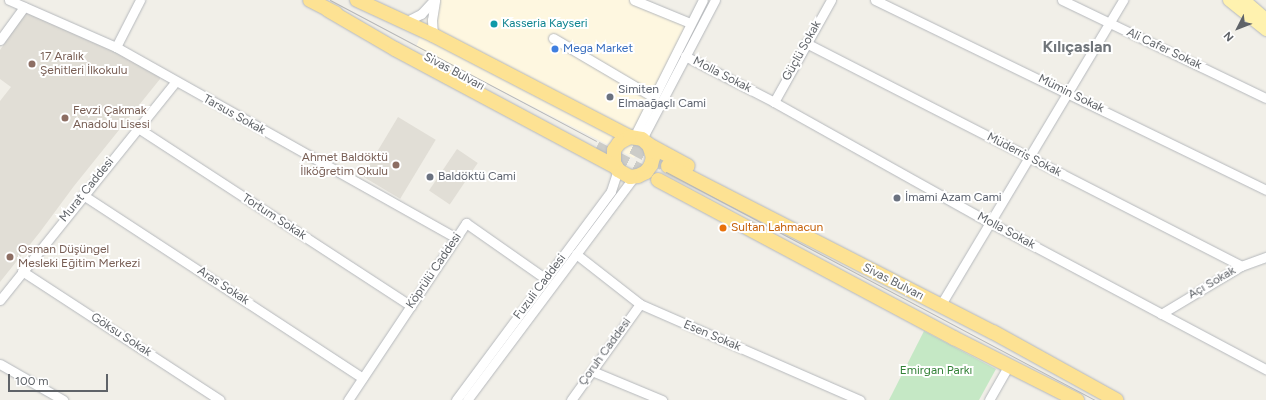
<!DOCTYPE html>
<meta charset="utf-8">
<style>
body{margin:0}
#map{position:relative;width:1266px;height:400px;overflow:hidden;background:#f1efe8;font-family:Figtree,sans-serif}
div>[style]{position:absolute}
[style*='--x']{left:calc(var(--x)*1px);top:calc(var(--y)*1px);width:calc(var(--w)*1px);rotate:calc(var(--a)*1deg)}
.commercial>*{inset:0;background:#fef7e0}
.education>*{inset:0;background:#e1ded6;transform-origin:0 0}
.green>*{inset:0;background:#c5e8c5}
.highway-tunnel>*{height:14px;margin-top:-7px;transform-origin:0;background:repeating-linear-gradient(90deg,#ccccc8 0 14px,transparent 0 21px)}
.roads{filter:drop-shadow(0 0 1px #b5b8bc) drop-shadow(0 0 1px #b5b8bc)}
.minor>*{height:9px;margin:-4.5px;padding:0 4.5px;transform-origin:4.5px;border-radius:4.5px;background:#fff}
.major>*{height:12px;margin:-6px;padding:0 6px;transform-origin:6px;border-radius:6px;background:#fff2af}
.highway>*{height:14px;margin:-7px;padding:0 7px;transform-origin:7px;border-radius:7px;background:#fde293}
.tram>*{height:1px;margin:-0.5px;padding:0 0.5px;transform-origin:0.5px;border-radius:0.5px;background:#b6b7b8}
.dots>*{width:11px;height:11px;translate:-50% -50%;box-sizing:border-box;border:2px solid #fff;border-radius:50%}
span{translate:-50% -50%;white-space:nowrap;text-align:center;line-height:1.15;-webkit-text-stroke:4px #fff;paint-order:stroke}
.culture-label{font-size:12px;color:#0d838f}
.left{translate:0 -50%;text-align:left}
.shop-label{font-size:12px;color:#366cbe}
.street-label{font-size:12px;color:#5f6368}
.education-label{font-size:12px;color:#785e54}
.right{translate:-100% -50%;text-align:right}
.worship-label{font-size:12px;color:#5b616d}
.food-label{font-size:12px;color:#c56008}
.park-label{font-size:12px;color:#348238}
.district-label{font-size:16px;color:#70757a;font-weight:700}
.north{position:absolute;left:1218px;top:8px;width:40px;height:40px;-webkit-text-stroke:3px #fff;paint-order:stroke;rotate:228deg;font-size:11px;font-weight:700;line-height:16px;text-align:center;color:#5f6368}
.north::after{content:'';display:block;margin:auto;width:14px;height:18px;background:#5f6368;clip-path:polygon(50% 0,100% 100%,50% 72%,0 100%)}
.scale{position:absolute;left:8px;top:374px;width:100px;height:18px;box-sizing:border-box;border:2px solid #5f6368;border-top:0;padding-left:5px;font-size:12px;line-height:14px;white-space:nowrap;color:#5f6368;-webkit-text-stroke:3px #fff;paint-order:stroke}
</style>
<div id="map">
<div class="commercial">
<div style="clip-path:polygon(435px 0,637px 0,701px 28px,634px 158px,416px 47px)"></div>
</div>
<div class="education">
<div style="clip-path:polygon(28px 9px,85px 34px,159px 73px,160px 79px,74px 186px,40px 232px,0 282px,0 101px,11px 87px,0 79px,0 50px)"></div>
<div style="left:398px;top:117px;width:44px;height:69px;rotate:31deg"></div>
<div style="left:457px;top:149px;width:25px;height:50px;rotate:34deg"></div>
</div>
<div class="green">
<div style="clip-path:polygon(924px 331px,996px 369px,979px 400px,889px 400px)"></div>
</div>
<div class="highway-tunnel">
<div style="--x:614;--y:137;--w:61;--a:28.2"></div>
<div style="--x:596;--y:148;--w:63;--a:27.4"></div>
</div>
<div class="roads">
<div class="minor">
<div style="--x:9;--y:0;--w:117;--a:23.7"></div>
<div style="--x:116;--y:47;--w:390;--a:29.3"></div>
<div style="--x:634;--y:0;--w:61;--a:22.3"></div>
<div style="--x:875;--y:0;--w:435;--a:25.9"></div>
<div style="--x:1062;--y:0;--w:226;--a:25.7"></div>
<div style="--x:407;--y:21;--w:16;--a:-27"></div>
<div style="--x:421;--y:14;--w:19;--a:-47"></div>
<div style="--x:433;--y:35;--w:15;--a:-94"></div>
<div style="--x:432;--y:20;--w:20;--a:-81"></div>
<div style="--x:553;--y:38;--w:116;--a:30.5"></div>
<div style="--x:0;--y:40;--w:41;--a:-54"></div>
<div style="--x:806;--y:43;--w:489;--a:27.1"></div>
<div style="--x:116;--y:47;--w:53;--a:-62.9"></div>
<div style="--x:685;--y:56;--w:100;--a:27.3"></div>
<div style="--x:774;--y:102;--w:246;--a:29.2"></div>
<div style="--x:989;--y:222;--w:314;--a:28"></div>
<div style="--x:774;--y:102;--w:117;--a:-60.8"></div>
<div style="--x:138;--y:128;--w:326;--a:33.1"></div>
<div style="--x:634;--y:137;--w:153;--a:-63.3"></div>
<div style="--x:642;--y:139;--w:157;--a:-62.3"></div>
<div style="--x:83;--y:195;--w:334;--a:33.2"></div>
<div style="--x:576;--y:254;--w:81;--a:38"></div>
<div style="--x:640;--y:304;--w:240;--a:23.6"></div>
<div style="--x:22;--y:271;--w:236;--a:33.1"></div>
<div style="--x:0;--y:300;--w:280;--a:-51.2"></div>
<div style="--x:940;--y:306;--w:357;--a:-59.1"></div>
<div style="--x:1161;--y:314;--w:93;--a:-31"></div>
<div style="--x:1241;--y:266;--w:27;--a:-20"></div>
<div style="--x:0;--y:364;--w:73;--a:29.7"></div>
<div style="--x:592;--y:371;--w:76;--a:22.5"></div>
<div style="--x:348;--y:400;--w:213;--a:-56.3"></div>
<div style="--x:466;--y:223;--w:98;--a:35"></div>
<div style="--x:456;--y:400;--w:260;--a:-53.4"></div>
<div style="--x:611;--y:191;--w:22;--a:-72"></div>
<div style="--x:467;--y:400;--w:279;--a:-53.2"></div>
<div style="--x:571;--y:400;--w:118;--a:-54.3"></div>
<div style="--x:989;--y:400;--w:40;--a:-60.3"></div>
</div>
<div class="major">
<div style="--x:1229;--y:0;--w:48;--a:39"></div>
<div style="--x:1244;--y:0;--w:29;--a:41"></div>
</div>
<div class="highway">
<div style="--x:310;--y:0;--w:29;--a:27"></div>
<div style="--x:357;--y:0;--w:84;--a:24.7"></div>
<div style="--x:433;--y:35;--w:222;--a:27.4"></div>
<div style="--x:328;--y:10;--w:78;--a:30.2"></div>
<div style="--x:395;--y:49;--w:251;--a:28.1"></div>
<div style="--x:649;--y:145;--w:13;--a:72"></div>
<div style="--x:653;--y:157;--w:8;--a:104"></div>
<div style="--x:651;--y:165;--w:9;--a:126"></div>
<div style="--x:646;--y:172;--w:9;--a:153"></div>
<div style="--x:638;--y:176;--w:8;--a:173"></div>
<div style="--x:630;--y:177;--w:14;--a:-150"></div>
<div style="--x:618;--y:170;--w:8;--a:-120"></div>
<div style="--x:614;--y:163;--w:13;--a:-90"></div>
<div style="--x:614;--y:150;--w:9;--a:-54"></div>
<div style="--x:619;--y:143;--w:13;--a:-29"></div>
<div style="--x:630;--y:137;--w:12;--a:9"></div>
<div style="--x:642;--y:139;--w:9;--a:41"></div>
<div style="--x:649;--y:145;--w:44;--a:28.3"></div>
<div style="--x:668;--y:166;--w:365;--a:27.1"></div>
<div style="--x:993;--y:332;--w:141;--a:28.9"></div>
<div style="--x:658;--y:180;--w:336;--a:28.1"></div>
<div style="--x:954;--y:338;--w:138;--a:26.8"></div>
</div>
</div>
<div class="tram">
<div style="--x:330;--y:0;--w:301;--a:27.9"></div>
<div style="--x:666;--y:172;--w:486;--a:28"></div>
</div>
<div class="dots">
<div style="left:494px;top:24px;background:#0f9aa8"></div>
<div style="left:555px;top:49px;background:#3f7fe0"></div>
<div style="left:32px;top:64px;background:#8d6e63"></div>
<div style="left:610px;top:97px;background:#6b7280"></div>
<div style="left:65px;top:118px;background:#8d6e63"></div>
<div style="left:396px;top:165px;background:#8d6e63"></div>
<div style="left:430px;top:177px;background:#6b7280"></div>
<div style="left:897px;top:198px;background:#6b7280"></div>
<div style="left:723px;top:228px;background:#e8710a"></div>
<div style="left:10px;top:257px;background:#8d6e63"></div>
</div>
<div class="culture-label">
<span class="left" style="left:502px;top:24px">Kasseria Kayseri</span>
</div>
<div class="shop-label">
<span class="left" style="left:563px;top:49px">Mega Market</span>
</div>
<div class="street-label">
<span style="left:1164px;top:49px;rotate:25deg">Ali Cafer Sokak</span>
<span style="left:802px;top:51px;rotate:-61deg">Güçlü Sokak</span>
<span style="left:454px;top:72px;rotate:28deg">Sivas Bulvarı</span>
<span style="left:722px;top:75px;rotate:27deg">Molla Sokak</span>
<span style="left:1071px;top:94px;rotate:26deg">Mümin Sokak</span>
<span style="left:234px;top:115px;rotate:29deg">Tarsus Sokak</span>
<span style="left:1024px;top:155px;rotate:27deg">Müderris Sokak</span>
<span style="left:87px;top:190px;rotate:-51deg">Murat Caddesi</span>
<span style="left:274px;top:217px;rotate:33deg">Tortum Sokak</span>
<span style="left:1006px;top:231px;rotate:28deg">Molla Sokak</span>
<span style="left:434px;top:271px;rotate:-56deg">Köprülü Caddesi</span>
<span style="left:893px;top:282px;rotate:27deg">Sivas Bulvarı</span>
<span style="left:1212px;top:283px;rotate:-30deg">Açı Sokak</span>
<span style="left:223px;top:286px;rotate:33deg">Aras Sokak</span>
<span style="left:540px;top:287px;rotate:-53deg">Fuzuli Caddesi</span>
<span style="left:121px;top:335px;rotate:33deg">Göksu Sokak</span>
<span style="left:712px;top:336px;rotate:23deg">Esen Sokak</span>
<span style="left:605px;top:352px;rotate:-54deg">Çoruh Caddesi</span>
</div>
<div class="education-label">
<span class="left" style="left:40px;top:64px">17 Aralık<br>Şehitleri İlkokulu</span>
<span class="left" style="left:73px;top:118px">Fevzi Çakmak<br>Anadolu Lisesi</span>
<span class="right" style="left:388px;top:165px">Ahmet Baldöktü<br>İlköğretim Okulu</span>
<span class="left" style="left:18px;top:257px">Osman Düşüngel<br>Mesleki Eğitim Merkezi</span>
</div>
<div class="worship-label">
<span class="left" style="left:618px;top:97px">Simiten<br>Elmaağaçlı Cami</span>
<span class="left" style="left:438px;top:177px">Baldöktü Cami</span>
<span class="left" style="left:905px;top:198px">İmami Azam Cami</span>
</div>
<div class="food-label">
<span class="left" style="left:731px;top:228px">Sultan Lahmacun</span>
</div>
<div class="park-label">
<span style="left:936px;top:371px">Emirgan Parkı</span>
</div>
<div class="district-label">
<span style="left:1077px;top:47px">Kılıçaslan</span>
</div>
<div class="north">N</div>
<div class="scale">100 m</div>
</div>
